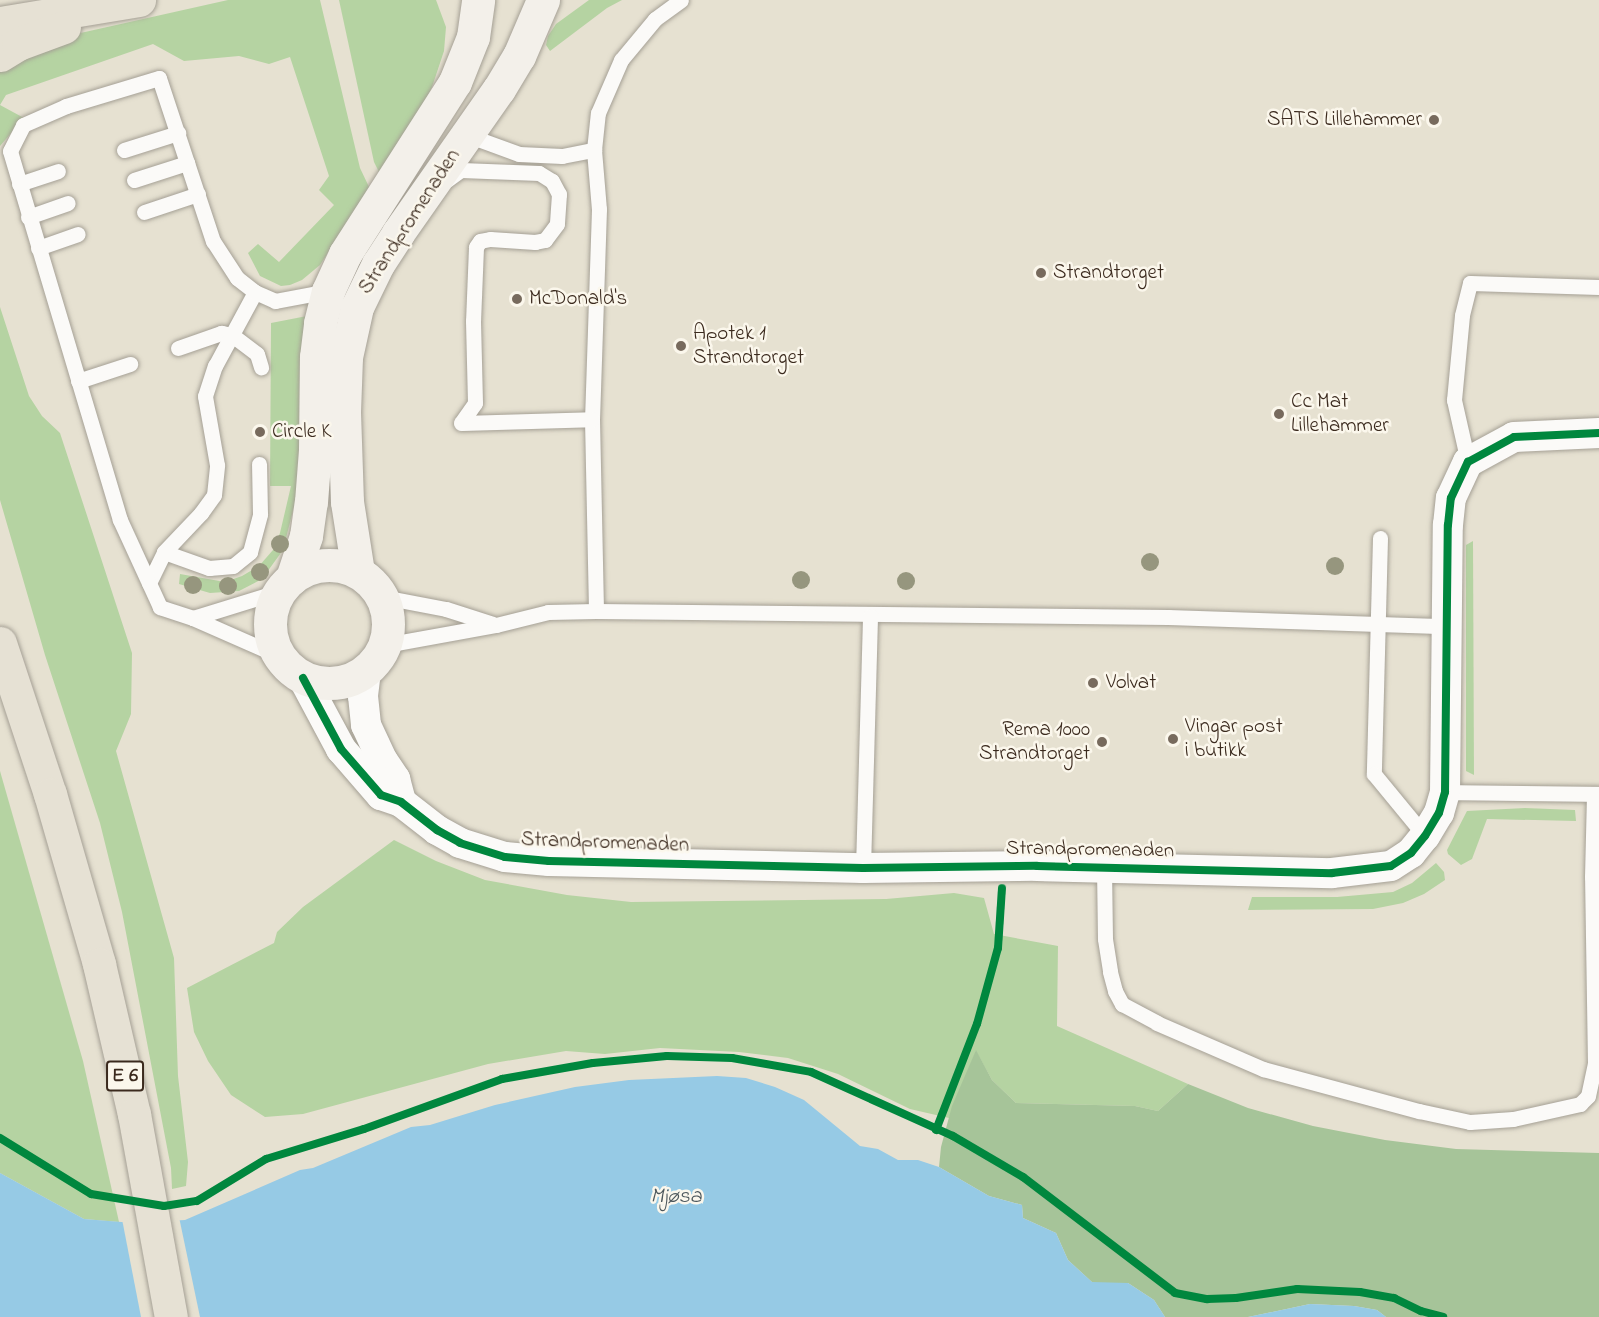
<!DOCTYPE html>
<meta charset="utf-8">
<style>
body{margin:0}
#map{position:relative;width:1599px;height:1317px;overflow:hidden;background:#e6e1d1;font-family:"Indie Flower",sans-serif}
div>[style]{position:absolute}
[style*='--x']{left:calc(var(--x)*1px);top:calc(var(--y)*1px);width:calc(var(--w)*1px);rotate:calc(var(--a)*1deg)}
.green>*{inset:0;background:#b5d3a2}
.forest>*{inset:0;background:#a6c499}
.water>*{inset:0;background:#96cae5}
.pier>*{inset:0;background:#e6e1d1}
.roads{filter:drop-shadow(0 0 2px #a5a095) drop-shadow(0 0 2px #a5a095)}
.lane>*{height:15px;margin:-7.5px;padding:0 7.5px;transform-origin:7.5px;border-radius:7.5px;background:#fbfaf8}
.street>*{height:30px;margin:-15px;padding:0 15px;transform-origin:15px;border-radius:15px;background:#fbfaf8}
.secondary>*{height:33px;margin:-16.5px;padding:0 16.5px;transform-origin:16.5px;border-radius:16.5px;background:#f3f0ea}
.secondary>.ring{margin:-16.5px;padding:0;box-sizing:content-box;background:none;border:33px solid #f3f0ea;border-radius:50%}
.highway>*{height:33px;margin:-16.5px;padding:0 16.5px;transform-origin:16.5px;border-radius:16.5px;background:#e6e1d4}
.cycleway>*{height:8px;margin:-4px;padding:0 4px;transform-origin:4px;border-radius:4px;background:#00873e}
.trees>*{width:18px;height:18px;margin:-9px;border-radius:50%;background:#96967e}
.dots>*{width:16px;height:16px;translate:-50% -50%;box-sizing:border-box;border:3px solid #fbf7ec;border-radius:50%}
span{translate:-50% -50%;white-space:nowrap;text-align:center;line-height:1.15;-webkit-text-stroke:5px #fbf7ec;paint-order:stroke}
.shield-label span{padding:2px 4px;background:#fbf7ec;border:2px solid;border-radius:4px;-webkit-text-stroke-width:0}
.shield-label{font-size:20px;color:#3b2a1e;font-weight:700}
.poi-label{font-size:21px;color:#3b2a1e}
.right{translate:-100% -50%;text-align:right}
.left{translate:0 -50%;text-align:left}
.street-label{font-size:21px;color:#3b2a1e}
.water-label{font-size:22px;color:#4c575c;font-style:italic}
</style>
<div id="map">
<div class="green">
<div style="clip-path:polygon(228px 0,320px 0,360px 168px,370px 189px,320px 265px,302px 280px,290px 285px,281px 286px,260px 276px,248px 253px,258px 244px,279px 262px,334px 205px,319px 190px,329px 176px,290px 57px,269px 64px,239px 56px,184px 61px,153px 44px,6px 95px,0 105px,24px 118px,0 146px,0 70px,76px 34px)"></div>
<div style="clip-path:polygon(339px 0,436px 0,446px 27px,444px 51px,432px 87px,421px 110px,380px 174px,374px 162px)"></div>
<div style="clip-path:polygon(589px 0,622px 0,607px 8px,550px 51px,546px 45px,548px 36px,556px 24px)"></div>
<div style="clip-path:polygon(0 307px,29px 396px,42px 416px,60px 433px,132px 653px,131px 714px,116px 751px,174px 958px,178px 1076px,188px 1162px,186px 1186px,172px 1189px,171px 1168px,122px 912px,100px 823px,45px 655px,0 500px)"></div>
<div style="clip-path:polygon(307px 316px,300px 483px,283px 550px,262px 579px,239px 591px,210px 593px,179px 584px,180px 574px,225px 582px,242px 576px,259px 566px,273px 550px,280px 533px,291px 486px,270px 486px,271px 323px)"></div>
<div style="clip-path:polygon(1473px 541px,1474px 775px,1466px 771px,1466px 545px)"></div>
<div style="clip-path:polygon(0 771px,83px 1061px,119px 1222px,84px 1219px,0 1173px)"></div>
<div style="clip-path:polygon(1525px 808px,1575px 810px,1576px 821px,1487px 819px,1472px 859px,1461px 865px,1448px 854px,1447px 850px,1467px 811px)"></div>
<div style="clip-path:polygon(394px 840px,436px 861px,485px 880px,567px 895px,631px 902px,886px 899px,954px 893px,984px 898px,994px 934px,1058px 946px,1057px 1026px,1188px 1084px,1158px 1111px,1135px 1106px,1016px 1103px,992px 1080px,976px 1051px,949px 1118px,910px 1109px,838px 1074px,788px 1058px,739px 1052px,660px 1048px,605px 1054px,566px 1051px,488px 1064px,303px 1114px,265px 1117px,231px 1095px,208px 1061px,194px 1032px,187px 988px,274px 943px,277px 932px,303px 907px)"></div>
<div style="clip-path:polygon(1436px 863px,1444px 872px,1445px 880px,1424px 894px,1403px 903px,1373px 909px,1248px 910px,1252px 897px,1337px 897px,1393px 892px,1412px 883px)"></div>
</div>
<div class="forest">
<div style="clip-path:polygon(976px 1050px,992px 1080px,1016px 1103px,1135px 1106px,1158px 1111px,1188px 1084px,1248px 1108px,1313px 1126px,1385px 1140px,1456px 1149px,1599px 1153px,1599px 1317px,1386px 1317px,1377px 1310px,1354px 1306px,1310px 1304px,1248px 1317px,1165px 1317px,1154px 1300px,1128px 1283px,1093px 1283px,1068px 1260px,1056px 1233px,1023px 1218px,1022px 1205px,989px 1196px,939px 1167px,941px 1147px,952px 1106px)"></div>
</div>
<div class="water">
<div style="clip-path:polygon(717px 1076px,746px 1078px,775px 1087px,804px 1100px,860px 1146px,878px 1149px,898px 1160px,918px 1160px,939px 1167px,989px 1196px,1022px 1205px,1023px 1218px,1056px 1233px,1068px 1260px,1092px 1282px,1128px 1283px,1154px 1300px,1165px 1317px,0 1317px,0 1173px,84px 1219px,134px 1223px,185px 1220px,300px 1170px,313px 1168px,411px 1127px,430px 1125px,495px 1105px,575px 1087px,629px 1080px)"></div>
<div style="clip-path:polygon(1310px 1304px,1354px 1306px,1377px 1310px,1386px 1317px,1248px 1317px)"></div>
</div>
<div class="pier">
<div style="clip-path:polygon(179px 1217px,200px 1317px,141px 1317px,122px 1219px)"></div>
</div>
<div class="roads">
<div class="lane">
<div style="--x:467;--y:135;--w:55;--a:20.1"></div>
<div style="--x:519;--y:154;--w:43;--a:2.7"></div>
<div style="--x:562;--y:156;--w:33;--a:-11"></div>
<div style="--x:594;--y:150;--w:59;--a:85.2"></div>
<div style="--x:599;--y:209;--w:210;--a:91.9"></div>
<div style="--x:592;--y:419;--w:192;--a:88.8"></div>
<div style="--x:124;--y:150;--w:57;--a:-17.5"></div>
<div style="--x:594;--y:150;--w:37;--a:-84"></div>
<div style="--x:598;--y:113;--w:58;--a:-66.5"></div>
<div style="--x:621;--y:60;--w:53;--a:-50.3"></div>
<div style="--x:655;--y:19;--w:32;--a:-36"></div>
<div style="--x:134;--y:180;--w:56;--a:-17.8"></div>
<div style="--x:447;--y:180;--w:17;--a:-36"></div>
<div style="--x:461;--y:170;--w:78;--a:2.2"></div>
<div style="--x:539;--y:173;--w:15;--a:32"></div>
<div style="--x:552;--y:181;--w:15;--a:62"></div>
<div style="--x:559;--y:194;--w:30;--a:94"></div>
<div style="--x:557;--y:224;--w:20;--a:127"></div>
<div style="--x:545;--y:240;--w:10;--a:169"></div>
<div style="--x:535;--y:242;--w:45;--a:-176.2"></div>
<div style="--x:490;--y:239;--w:10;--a:169"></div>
<div style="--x:480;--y:241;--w:7;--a:124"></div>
<div style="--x:476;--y:247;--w:74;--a:92.3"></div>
<div style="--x:473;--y:321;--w:82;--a:88.6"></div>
<div style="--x:475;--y:403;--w:24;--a:125"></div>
<div style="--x:19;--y:184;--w:41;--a:-18.4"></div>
<div style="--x:144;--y:212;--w:57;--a:-18.4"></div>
<div style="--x:28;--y:217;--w:42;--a:-19.3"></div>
<div style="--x:38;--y:248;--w:42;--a:-19.3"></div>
<div style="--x:178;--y:348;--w:46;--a:-19.2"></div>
<div style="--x:221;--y:333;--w:11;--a:10"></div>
<div style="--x:232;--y:335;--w:31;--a:37"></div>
<div style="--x:257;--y:354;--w:14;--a:73"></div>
<div style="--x:78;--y:381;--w:55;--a:-18.1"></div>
<div style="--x:461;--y:423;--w:131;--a:-1.7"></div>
<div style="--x:1468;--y:462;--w:64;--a:-102.7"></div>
<div style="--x:1454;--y:400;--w:85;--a:-84.6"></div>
<div style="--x:1462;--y:315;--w:33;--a:-76"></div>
<div style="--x:1470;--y:283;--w:129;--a:1.8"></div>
<div style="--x:1380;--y:538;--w:236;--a:91.5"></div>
<div style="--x:1374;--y:774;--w:80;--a:50.6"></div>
<div style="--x:164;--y:552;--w:48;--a:19.6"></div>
<div style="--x:209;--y:568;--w:24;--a:-5"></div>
<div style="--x:233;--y:566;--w:22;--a:-39"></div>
<div style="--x:250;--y:552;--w:39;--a:-75"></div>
<div style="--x:260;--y:514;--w:50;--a:-91.1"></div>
<div style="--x:149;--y:583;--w:34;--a:-64"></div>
<div style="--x:164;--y:552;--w:54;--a:-46.5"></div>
<div style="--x:201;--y:513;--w:22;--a:-54"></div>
<div style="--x:214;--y:495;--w:30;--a:-84"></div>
<div style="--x:217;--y:465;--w:70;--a:-99.9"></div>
<div style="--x:205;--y:396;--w:32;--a:-72"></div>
<div style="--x:215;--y:366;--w:84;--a:-61.6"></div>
<div style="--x:383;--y:597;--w:64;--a:10.8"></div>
<div style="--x:446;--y:609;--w:49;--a:17.7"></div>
<div style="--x:193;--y:618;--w:91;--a:-17.2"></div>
<div style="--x:385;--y:645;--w:113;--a:-10.2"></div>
<div style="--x:496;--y:625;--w:54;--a:-14"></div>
<div style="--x:548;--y:612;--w:48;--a:-1.2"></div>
<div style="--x:596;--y:611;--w:572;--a:0.6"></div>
<div style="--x:1168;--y:617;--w:278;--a:1.9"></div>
<div style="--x:279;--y:656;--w:94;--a:-156.2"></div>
<div style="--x:193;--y:618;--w:35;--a:-162"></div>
<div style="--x:160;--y:607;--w:96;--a:-114.7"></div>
<div style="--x:120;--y:520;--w:385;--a:-106.6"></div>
<div style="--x:10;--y:151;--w:29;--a:-63"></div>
<div style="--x:23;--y:125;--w:47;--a:-23.8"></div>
<div style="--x:66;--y:106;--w:97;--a:-16.8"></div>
<div style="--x:159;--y:78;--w:172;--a:71.7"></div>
<div style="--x:213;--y:241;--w:44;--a:57"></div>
<div style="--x:237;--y:278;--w:23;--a:38"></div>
<div style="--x:255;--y:292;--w:22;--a:24"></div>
<div style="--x:275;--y:301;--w:54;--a:-10.7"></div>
<div style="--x:1445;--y:792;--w:154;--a:0.7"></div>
<div style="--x:1104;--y:867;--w:72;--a:89.2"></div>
<div style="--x:1105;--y:939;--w:33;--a:81"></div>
<div style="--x:1110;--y:972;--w:20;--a:75"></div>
<div style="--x:1115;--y:991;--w:15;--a:62"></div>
<div style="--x:1122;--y:1004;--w:40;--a:28"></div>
<div style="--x:1157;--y:1023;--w:116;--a:23.5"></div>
<div style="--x:1263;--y:1069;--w:162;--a:15.1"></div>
<div style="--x:1419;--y:1111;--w:52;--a:12.2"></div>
<div style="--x:1470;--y:1122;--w:43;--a:-4"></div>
<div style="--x:1513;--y:1119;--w:69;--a:-12.6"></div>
<div style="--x:1580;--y:1104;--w:11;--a:-45"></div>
<div style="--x:1588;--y:1096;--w:33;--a:-78"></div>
<div style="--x:1595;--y:1064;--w:187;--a:-90.9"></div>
<div style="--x:1592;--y:877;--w:83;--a:-88.6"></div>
<div style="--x:863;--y:868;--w:252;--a:-88.4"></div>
</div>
<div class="street">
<div style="--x:366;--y:671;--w:25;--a:97"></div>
<div style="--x:363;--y:696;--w:29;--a:84"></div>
<div style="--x:366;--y:725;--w:40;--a:65"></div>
<div style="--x:383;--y:761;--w:22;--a:56"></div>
<div style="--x:395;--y:779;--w:24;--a:75"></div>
<div style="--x:303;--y:678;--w:81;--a:61.8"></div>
<div style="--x:341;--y:749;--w:61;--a:49"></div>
<div style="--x:381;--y:795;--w:21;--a:19"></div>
<div style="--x:401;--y:802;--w:46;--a:37.9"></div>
<div style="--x:437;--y:830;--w:26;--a:29"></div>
<div style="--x:460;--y:843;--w:47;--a:17.3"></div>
<div style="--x:505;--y:857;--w:44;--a:5.2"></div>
<div style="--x:549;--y:861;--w:314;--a:1.3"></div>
<div style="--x:863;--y:868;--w:174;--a:-0.7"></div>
<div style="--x:1037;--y:866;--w:295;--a:1.4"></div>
<div style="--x:1332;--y:873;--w:59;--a:-6.8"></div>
<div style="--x:1391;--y:866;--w:24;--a:-33"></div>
<div style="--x:1411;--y:853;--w:22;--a:-51"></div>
<div style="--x:1425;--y:836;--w:27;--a:-59"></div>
<div style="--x:1439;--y:813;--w:22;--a:-74"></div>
<div style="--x:1445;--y:792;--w:267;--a:-89.4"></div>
<div style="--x:1448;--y:525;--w:27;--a:-84"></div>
<div style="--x:1451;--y:498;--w:40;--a:-65"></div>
<div style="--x:1468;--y:462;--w:52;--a:-28.5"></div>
<div style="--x:1514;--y:437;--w:85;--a:-2.7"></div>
</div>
<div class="secondary">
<div class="ring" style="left:270px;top:565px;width:85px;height:85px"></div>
<div style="--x:358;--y:572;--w:71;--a:-98.9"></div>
<div style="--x:347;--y:502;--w:90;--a:-91.9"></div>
<div style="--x:344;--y:412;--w:55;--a:-87.9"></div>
<div style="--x:346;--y:357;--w:51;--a:-77.6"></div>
<div style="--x:357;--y:307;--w:48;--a:-64"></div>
<div style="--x:378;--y:264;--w:37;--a:-57"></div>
<div style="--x:398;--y:233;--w:176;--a:-55"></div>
<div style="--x:499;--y:89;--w:39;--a:-59"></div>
<div style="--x:519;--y:56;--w:61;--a:-66.8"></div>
<div style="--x:292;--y:578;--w:44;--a:-71.6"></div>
<div style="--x:306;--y:536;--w:34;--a:-82"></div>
<div style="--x:311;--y:502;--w:52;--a:-85.6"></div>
<div style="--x:315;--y:450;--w:93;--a:-89.4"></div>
<div style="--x:316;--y:357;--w:34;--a:-83"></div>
<div style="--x:320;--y:323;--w:33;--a:-76"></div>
<div style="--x:328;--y:291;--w:41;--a:-65.3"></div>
<div style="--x:345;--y:254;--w:204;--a:-57.4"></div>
<div style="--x:455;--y:82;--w:48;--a:-68.2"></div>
<div style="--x:473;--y:37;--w:37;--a:-82"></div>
</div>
<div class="highway">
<div style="--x:0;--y:23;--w:141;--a:-9.4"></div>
<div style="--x:0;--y:55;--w:21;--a:-31"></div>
<div style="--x:18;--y:44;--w:49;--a:-20.3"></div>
<div style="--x:0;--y:643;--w:159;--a:71.7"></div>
<div style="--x:50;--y:794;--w:177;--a:73.9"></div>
<div style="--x:99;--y:964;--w:154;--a:76.9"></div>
<div style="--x:134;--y:1114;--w:206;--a:79.7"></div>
</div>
</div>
<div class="cycleway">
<div style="--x:303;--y:678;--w:81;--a:61.8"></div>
<div style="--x:341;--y:749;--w:61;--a:49"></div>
<div style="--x:381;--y:795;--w:21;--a:19"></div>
<div style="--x:401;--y:802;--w:46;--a:37.9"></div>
<div style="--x:437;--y:830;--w:26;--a:29"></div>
<div style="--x:460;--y:843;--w:47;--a:17.3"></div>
<div style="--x:505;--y:857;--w:44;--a:5.2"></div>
<div style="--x:549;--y:861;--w:314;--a:1.3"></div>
<div style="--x:863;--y:868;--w:174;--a:-0.7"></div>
<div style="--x:1037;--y:866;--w:295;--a:1.4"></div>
<div style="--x:1332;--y:873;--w:59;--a:-6.8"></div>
<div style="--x:1391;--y:866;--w:24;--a:-33"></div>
<div style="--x:1411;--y:853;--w:22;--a:-51"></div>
<div style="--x:1425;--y:836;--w:27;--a:-59"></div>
<div style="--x:1439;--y:813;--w:22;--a:-74"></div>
<div style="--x:1445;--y:792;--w:267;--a:-89.4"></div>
<div style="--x:1448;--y:525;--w:27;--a:-84"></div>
<div style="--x:1451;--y:498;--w:40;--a:-65"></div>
<div style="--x:1468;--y:462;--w:52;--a:-28.5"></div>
<div style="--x:1514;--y:437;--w:85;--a:-2.7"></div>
<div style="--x:936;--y:1130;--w:114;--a:-68.9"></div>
<div style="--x:977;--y:1024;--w:79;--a:-74.6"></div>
<div style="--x:998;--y:948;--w:60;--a:-86.2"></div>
<div style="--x:0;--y:1138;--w:107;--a:31.6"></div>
<div style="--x:91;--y:1194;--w:74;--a:9.3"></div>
<div style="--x:164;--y:1206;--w:33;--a:-9"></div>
<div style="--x:197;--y:1201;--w:81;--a:-31.3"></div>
<div style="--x:266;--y:1159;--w:102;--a:-17"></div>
<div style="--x:364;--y:1129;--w:147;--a:-19.9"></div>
<div style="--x:502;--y:1079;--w:92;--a:-10"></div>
<div style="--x:593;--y:1063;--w:74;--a:-5.4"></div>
<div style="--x:667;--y:1056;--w:65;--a:1.8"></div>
<div style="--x:732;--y:1058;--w:80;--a:10"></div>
<div style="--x:811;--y:1072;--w:156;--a:24.3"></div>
<div style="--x:953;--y:1136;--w:81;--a:30.4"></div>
<div style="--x:1023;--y:1177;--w:191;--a:37.3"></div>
<div style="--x:1175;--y:1293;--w:33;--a:11"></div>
<div style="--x:1207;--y:1299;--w:29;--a:-2"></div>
<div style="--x:1236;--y:1298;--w:62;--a:-8.4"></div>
<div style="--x:1297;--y:1289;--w:63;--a:2.7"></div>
<div style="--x:1360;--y:1292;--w:35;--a:10"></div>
<div style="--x:1394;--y:1298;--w:30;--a:26"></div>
<div style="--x:1421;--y:1311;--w:23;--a:15"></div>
</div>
<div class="trees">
<div style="left:280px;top:544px"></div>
<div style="left:1150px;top:562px"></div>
<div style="left:1335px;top:566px"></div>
<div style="left:260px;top:572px"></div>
<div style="left:801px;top:580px"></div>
<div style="left:906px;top:581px"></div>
<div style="left:193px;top:585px"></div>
<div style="left:228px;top:586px"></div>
</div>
<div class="dots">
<div style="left:1434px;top:120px;background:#776a5d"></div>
<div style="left:1041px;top:273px;background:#776a5d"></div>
<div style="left:517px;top:299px;background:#776a5d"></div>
<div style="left:681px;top:346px;background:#776a5d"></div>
<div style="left:1279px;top:414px;background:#776a5d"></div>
<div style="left:260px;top:432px;background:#776a5d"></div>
<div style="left:1093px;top:683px;background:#776a5d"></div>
<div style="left:1173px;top:739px;background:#776a5d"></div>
<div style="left:1102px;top:742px;background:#776a5d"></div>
</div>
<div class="shield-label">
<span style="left:125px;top:1076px">E 6</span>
</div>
<div class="poi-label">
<span class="right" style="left:1422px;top:120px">SATS Lillehammer</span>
<span class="left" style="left:1053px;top:273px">Strandtorget</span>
<span class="left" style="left:529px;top:299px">McDonald's</span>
<span class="left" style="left:693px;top:346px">Apotek 1<br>Strandtorget</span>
<span class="left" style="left:1291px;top:414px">Cc Mat<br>Lillehammer</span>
<span class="left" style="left:272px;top:432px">Circle K</span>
<span class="left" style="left:1106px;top:683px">Volvat</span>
<span class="left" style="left:1185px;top:739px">Vingar post<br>i butikk</span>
<span class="right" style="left:1090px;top:742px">Rema 1000<br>Strandtorget</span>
</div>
<div class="street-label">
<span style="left:410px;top:222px;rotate:-57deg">Strandpromenaden</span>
<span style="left:605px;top:843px;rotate:2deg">Strandpromenaden</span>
<span style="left:1090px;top:850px;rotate:1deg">Strandpromenaden</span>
</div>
<div class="water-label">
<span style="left:676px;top:1198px">Mjøsa</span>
</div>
</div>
